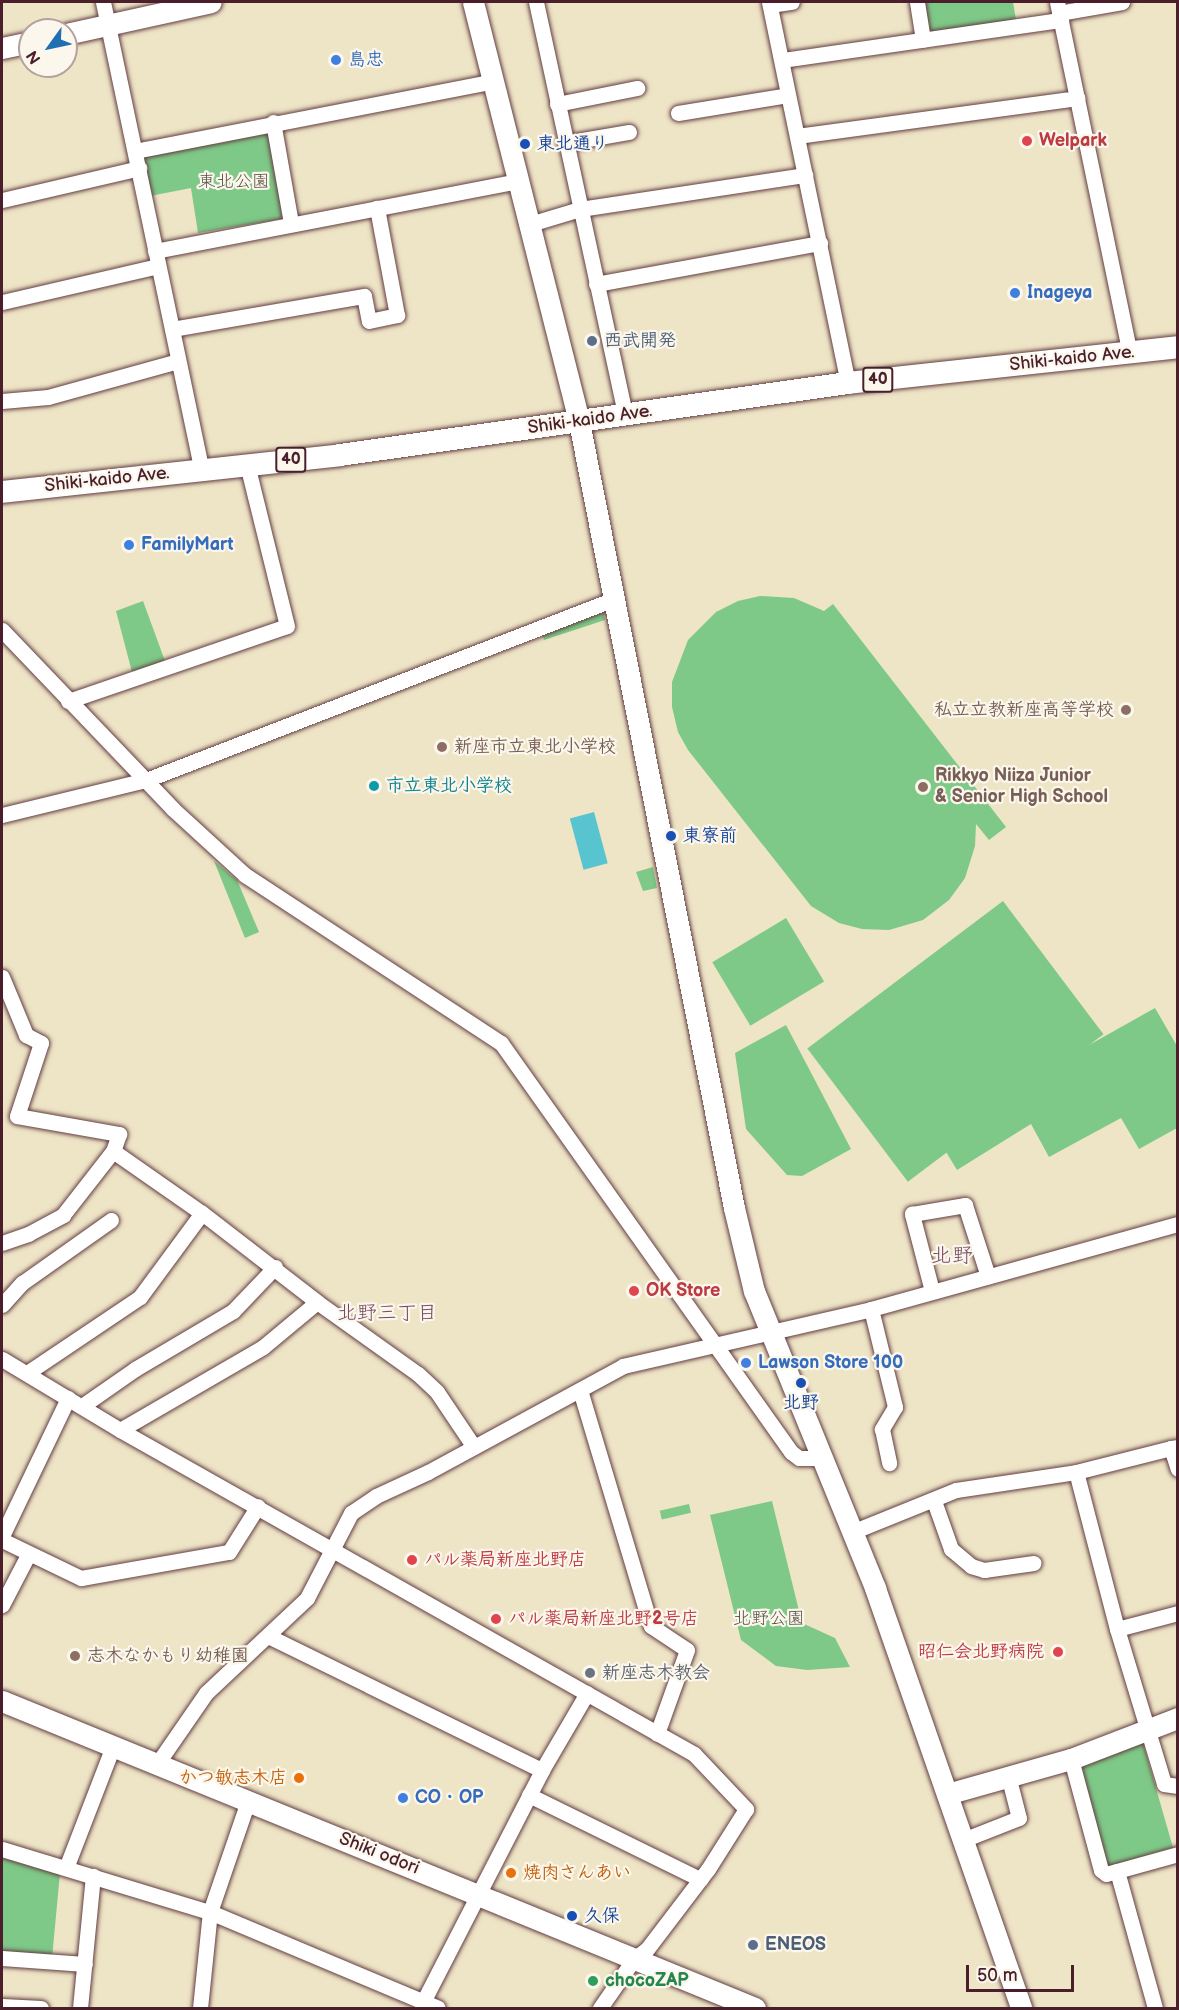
<!DOCTYPE html>
<meta charset="utf-8">
<style>
body{margin:0}
#map{position:relative;width:1179px;height:2010px;overflow:hidden;background:#eee4c6;font-family:"Balsamiq Sans","Klee One",sans-serif}
div>[style]{position:absolute}
[style*='--x']{left:calc(var(--x)*1px);top:calc(var(--y)*1px);width:calc(var(--w)*1px);rotate:calc(var(--a)*1deg)}
.green>*{inset:0;background:#7ec987;transform-origin:0 0}
.water>*{inset:0;background:#58c4d0;transform-origin:0 0}
.roads{filter:drop-shadow(0 0 2px #633d42) drop-shadow(0 0 2px #633d42)}
.street>*{height:15px;margin:-7.5px;padding:0 7.5px;transform-origin:7.5px;border-radius:7.5px;background:#fff}
.secondary>*{height:21px;margin:-10.5px;padding:0 10.5px;transform-origin:10.5px;border-radius:10.5px;background:#fff}
.primary>*{height:22px;margin:-11px;padding:0 11px;transform-origin:11px;border-radius:11px;background:#fff}
.dots>*{width:16px;height:16px;translate:-50% -50%;box-sizing:border-box;border:3px solid #fbf7ec;border-radius:50%}
span{translate:-50% -50%;white-space:nowrap;text-align:center;line-height:1.15;-webkit-text-stroke:4.5px #fbf7ec;paint-order:stroke}
.shield-label span{padding:2px 4px;background:#fbf7ec;border:2px solid;border-radius:4px;-webkit-text-stroke-width:0}
.shield-label{font-size:16px;color:#4a1f2b;font-weight:700}
.shop-label{font-size:18px;color:#366cbe;font-weight:700}
.left{translate:0 -50%;text-align:left}
.health-label{font-size:18px;color:#be3a42;font-weight:700}
.right{translate:-100% -50%;text-align:right}
.transit-label{font-size:18px;color:#164399;font-weight:700}
.park-label{font-size:18px;color:#5a5247}
.service-label{font-size:18px;color:#4e5e75;font-weight:700}
.street-label{font-size:18px;color:#4a1f2b}
.education-label{font-size:18px;color:#785e54;font-weight:700}
.culture-label{font-size:18px;color:#0d838f;font-weight:700}
.worship-label{font-size:18px;color:#5b616d;font-weight:700}
.food-label{font-size:18px;color:#c56008;font-weight:700}
.leisure-label{font-size:18px;color:#27864d;font-weight:700}
.neighbourhood-label{font-size:20px;color:#784a62}
.quarter-label{font-size:21px;color:#784a62}
.frame{position:absolute;inset:0;border:3px solid #4a1f2b;pointer-events:none}
.north{position:absolute;left:18px;top:18px;width:60px;height:60px;box-sizing:border-box;background:#fbf7ec;border:2px solid #b4a19f;border-radius:50%;rotate:237deg;font-size:16px;font-weight:700;line-height:24px;text-align:center;color:#4a1f2b}
.north::after{content:'';display:block;margin:auto;width:21px;height:27px;background:#1f6fb2;clip-path:polygon(50% 0,100% 100%,50% 72%,0 100%)}
.scale{position:absolute;left:966px;top:1965px;width:108px;height:27px;box-sizing:border-box;border:3px solid #4a1f2b;border-top:0;padding-left:8px;font-size:18px;line-height:21px;white-space:nowrap;color:#4a1f2b;-webkit-text-stroke:4px #fbf7ec;paint-order:stroke}
</style>
<div id="map">
<div class="green">
<div style="clip-path:polygon(924px 2px,1013px 2px,1016px 20px,930px 32px)"></div>
<div style="clip-path:polygon(269px 130px,285px 214px,281px 219px,198px 233px,191px 188px,150px 196px,143px 160px,147px 153px)"></div>
<div style="clip-path:polygon(760px 596px,794px 598px,824px 611px,833px 604px,1006px 827px,989px 840px,976px 824px,975px 846px,965px 878px,949px 900px,923px 920px,889px 930px,862px 929px,839px 923px,811px 906px,688px 750px,678px 732px,672px 707px,672px 682px,688px 640px,716px 612px,738px 601px)"></div>
<div style="clip-path:polygon(143px 601px,165px 661px,132px 672px,116px 611px)"></div>
<div style="clip-path:polygon(603px 610px,605px 620px,544px 640px,542px 634px)"></div>
<div style="clip-path:polygon(214px 861px,237px 880px,259px 932px,245px 938px)"></div>
<div style="clip-path:polygon(653px 867px,657px 888px,643px 891px,636px 872px)"></div>
<div style="left:1003px;top:901px;width:167px;height:245px;rotate:53deg"></div>
<div style="left:786px;top:918px;width:74px;height:86px;rotate:59deg"></div>
<div style="clip-path:polygon(1155px 1008px,1177px 1046px,1177px 1128px,1139px 1149px,1121px 1118px,1049px 1157px,1031px 1124px,957px 1170px,934px 1132px)"></div>
<div style="clip-path:polygon(786px 1025px,851px 1149px,802px 1176px,787px 1175px,746px 1129px,735px 1053px)"></div>
<div style="clip-path:polygon(772px 1501px,802px 1623px,835px 1638px,850px 1667px,807px 1670px,776px 1666px,741px 1640px,710px 1515px)"></div>
<div style="left:689px;top:1504px;width:9px;height:30px;rotate:77deg"></div>
<div style="left:1143px;top:1743px;width:109px;height:68px;rotate:74deg"></div>
<div style="clip-path:polygon(3px 1855px,60px 1873px,52px 1958px,2px 1954px)"></div>
</div>
<div class="water">
<div style="left:594px;top:812px;width:53px;height:25px;rotate:75deg"></div>
</div>
<div class="roads">
<div class="street">
<div style="--x:103;--y:2;--w:477;--a:78.1"></div>
<div style="--x:536;--y:2;--w:422;--a:77.8"></div>
<div style="--x:769;--y:2;--w:389;--a:78.3"></div>
<div style="--x:917;--y:2;--w:38;--a:81"></div>
<div style="--x:1057;--y:2;--w:359;--a:78.3"></div>
<div style="--x:770;--y:5;--w:22;--a:-8"></div>
<div style="--x:1059;--y:13;--w:64;--a:-9.9"></div>
<div style="--x:782;--y:60;--w:282;--a:-8.2"></div>
<div style="--x:557;--y:104;--w:82;--a:-11.3"></div>
<div style="--x:678;--y:113;--w:111;--a:-9.3"></div>
<div style="--x:273;--y:122;--w:103;--a:79.9"></div>
<div style="--x:797;--y:136;--w:283;--a:-7.7"></div>
<div style="--x:565;--y:143;--w:65;--a:-9.8"></div>
<div style="--x:135;--y:151;--w:366;--a:-11"></div>
<div style="--x:2;--y:200;--w:141;--a:-13.1"></div>
<div style="--x:530;--y:224;--w:52;--a:-16.7"></div>
<div style="--x:580;--y:209;--w:228;--a:-8.6"></div>
<div style="--x:155;--y:251;--w:371;--a:-10.9"></div>
<div style="--x:596;--y:284;--w:228;--a:-10.4"></div>
<div style="--x:2;--y:302;--w:160;--a:-13"></div>
<div style="--x:172;--y:329;--w:195;--a:-9.8"></div>
<div style="--x:364;--y:296;--w:25;--a:79"></div>
<div style="--x:369;--y:321;--w:29;--a:-12"></div>
<div style="--x:397;--y:315;--w:109;--a:-100.6"></div>
<div style="--x:2;--y:401;--w:46;--a:-5"></div>
<div style="--x:48;--y:397;--w:135;--a:-15.5"></div>
<div style="--x:2;--y:630;--w:248;--a:46.3"></div>
<div style="--x:173;--y:809;--w:98;--a:42.5"></div>
<div style="--x:245;--y:875;--w:306;--a:33.3"></div>
<div style="--x:501;--y:1043;--w:501;--a:54.66"></div>
<div style="--x:791;--y:1452;--w:10;--a:37"></div>
<div style="--x:799;--y:1458;--w:22;--a:0"></div>
<div style="--x:68;--y:701;--w:231;--a:-18.9"></div>
<div style="--x:287;--y:626;--w:167;--a:-103.9"></div>
<div style="--x:2;--y:815;--w:148;--a:-13.7"></div>
<div style="--x:146;--y:780;--w:502;--a:-21.14"></div>
<div style="--x:2;--y:977;--w:63;--a:67.5"></div>
<div style="--x:26;--y:1035;--w:17;--a:28"></div>
<div style="--x:41;--y:1043;--w:77;--a:108.2"></div>
<div style="--x:17;--y:1116;--w:104;--a:10"></div>
<div style="--x:119;--y:1134;--w:18;--a:109"></div>
<div style="--x:2;--y:1243;--w:28;--a:-19"></div>
<div style="--x:28;--y:1234;--w:40;--a:-28"></div>
<div style="--x:63;--y:1215;--w:81;--a:-52"></div>
<div style="--x:113;--y:1151;--w:108;--a:34.9"></div>
<div style="--x:202;--y:1213;--w:145;--a:37.7"></div>
<div style="--x:317;--y:1302;--w:124;--a:35.5"></div>
<div style="--x:418;--y:1374;--w:26;--a:43"></div>
<div style="--x:437;--y:1392;--w:66;--a:56.1"></div>
<div style="--x:932;--y:1291;--w:80;--a:-104.6"></div>
<div style="--x:912;--y:1214;--w:54;--a:-9.6"></div>
<div style="--x:965;--y:1205;--w:75;--a:72.1"></div>
<div style="--x:2;--y:1305;--w:30;--a:-48"></div>
<div style="--x:22;--y:1283;--w:109;--a:-35.3"></div>
<div style="--x:871;--y:1309;--w:101;--a:76.2"></div>
<div style="--x:895;--y:1407;--w:26;--a:121"></div>
<div style="--x:882;--y:1429;--w:35;--a:78"></div>
<div style="--x:2;--y:1359;--w:138;--a:31"></div>
<div style="--x:120;--y:1430;--w:659;--a:29.44"></div>
<div style="--x:694;--y:1754;--w:76;--a:46.6"></div>
<div style="--x:746;--y:1809;--w:71;--a:122.3"></div>
<div style="--x:708;--y:1869;--w:101;--a:127.3"></div>
<div style="--x:647;--y:1949;--w:16;--a:142"></div>
<div style="--x:634;--y:1959;--w:60;--a:124.8"></div>
<div style="--x:27;--y:1373;--w:136;--a:-33.9"></div>
<div style="--x:140;--y:1297;--w:104;--a:-53.6"></div>
<div style="--x:580;--y:1390;--w:246;--a:73.3"></div>
<div style="--x:651;--y:1626;--w:43;--a:33.7"></div>
<div style="--x:687;--y:1650;--w:89;--a:109.7"></div>
<div style="--x:82;--y:1406;--w:65;--a:-34.9"></div>
<div style="--x:135;--y:1369;--w:114;--a:-30.6"></div>
<div style="--x:233;--y:1311;--w:61;--a:-46.3"></div>
<div style="--x:120;--y:1430;--w:165;--a:-30.1"></div>
<div style="--x:263;--y:1347;--w:70;--a:-39.8"></div>
<div style="--x:1178;--y:1447;--w:7;--a:172"></div>
<div style="--x:1171;--y:1448;--w:22;--a:72"></div>
<div style="--x:934;--y:1501;--w:51;--a:70.5"></div>
<div style="--x:951;--y:1549;--w:26;--a:40"></div>
<div style="--x:971;--y:1566;--w:14;--a:17"></div>
<div style="--x:984;--y:1570;--w:50;--a:-8"></div>
<div style="--x:852;--y:1532;--w:112;--a:-22"></div>
<div style="--x:956;--y:1490;--w:121;--a:-8.5"></div>
<div style="--x:2;--y:1536;--w:153;--a:-64.4"></div>
<div style="--x:2;--y:1540;--w:88;--a:25.7"></div>
<div style="--x:81;--y:1578;--w:150;--a:-10"></div>
<div style="--x:229;--y:1552;--w:54;--a:-57.8"></div>
<div style="--x:2;--y:1605;--w:56;--a:-62.5"></div>
<div style="--x:1178;--y:1613;--w:63;--a:165.3"></div>
<div style="--x:1117;--y:1629;--w:162;--a:73.1"></div>
<div style="--x:1164;--y:1784;--w:14;--a:8"></div>
<div style="--x:1117;--y:1629;--w:162;--a:-104.6"></div>
<div style="--x:1076;--y:1472;--w:98;--a:-14.2"></div>
<div style="--x:268;--y:1636;--w:305;--a:26.1"></div>
<div style="--x:1071;--y:1759;--w:115;--a:74.9"></div>
<div style="--x:1101;--y:1870;--w:6;--a:39"></div>
<div style="--x:1106;--y:1874;--w:75;--a:-15.5"></div>
<div style="--x:157;--y:1764;--w:86;--a:-55.4"></div>
<div style="--x:206;--y:1693;--w:139;--a:-43.2"></div>
<div style="--x:307;--y:1598;--w:96;--a:-62.6"></div>
<div style="--x:351;--y:1513;--w:30;--a:-34"></div>
<div style="--x:376;--y:1496;--w:57;--a:-24.8"></div>
<div style="--x:428;--y:1472;--w:222;--a:-28.5"></div>
<div style="--x:623;--y:1366;--w:254;--a:-12.9"></div>
<div style="--x:871;--y:1309;--w:319;--a:-15.5"></div>
<div style="--x:529;--y:1795;--w:191;--a:26.2"></div>
<div style="--x:963;--y:1840;--w:60;--a:-21.4"></div>
<div style="--x:1019;--y:1818;--w:40;--a:-104.4"></div>
<div style="--x:2;--y:1849;--w:217;--a:16.9"></div>
<div style="--x:210;--y:1912;--w:247;--a:22.8"></div>
<div style="--x:66;--y:1868;--w:131;--a:-68.9"></div>
<div style="--x:1117;--y:1871;--w:142;--a:74.5"></div>
<div style="--x:2;--y:1958;--w:83;--a:4.1"></div>
<div style="--x:423;--y:2002;--w:261;--a:-62.8"></div>
<div style="--x:542;--y:1770;--w:89;--a:-59.7"></div>
<div style="--x:2;--y:2006;--w:39;--a:3"></div>
<div style="--x:80;--y:2008;--w:133;--a:-84.4"></div>
<div style="--x:200;--y:2008;--w:97;--a:-84.1"></div>
<div style="--x:210;--y:1912;--w:117;--a:-71.1"></div>
</div>
<div class="secondary">
<div style="--x:473;--y:2;--w:433;--a:75.8"></div>
<div style="--x:579;--y:422;--w:801;--a:78.84"></div>
<div style="--x:734;--y:1208;--w:85;--a:76.5"></div>
<div style="--x:754;--y:1291;--w:321;--a:67.8"></div>
<div style="--x:875;--y:1588;--w:445;--a:70.8"></div>
<div style="--x:66;--y:34;--w:148;--a:-12.4"></div>
<div style="--x:2;--y:48;--w:29;--a:-12"></div>
<div style="--x:2;--y:1701;--w:813;--a:22.18"></div>
<div style="--x:947;--y:1794;--w:129;--a:-15.8"></div>
<div style="--x:1071;--y:1759;--w:115;--a:-21"></div>
</div>
<div class="primary">
<div style="--x:2;--y:492;--w:340;--a:-6.2"></div>
<div style="--x:340;--y:455;--w:513;--a:-8.07"></div>
<div style="--x:848;--y:383;--w:332;--a:-6.2"></div>
</div>
</div>
<div class="dots">
<div style="left:336px;top:60px;background:#3f7fe0"></div>
<div style="left:1027px;top:141px;background:#e0444e"></div>
<div style="left:525px;top:144px;background:#1a4fb4"></div>
<div style="left:1015px;top:293px;background:#3f7fe0"></div>
<div style="left:592px;top:341px;background:#5c6f8a"></div>
<div style="left:129px;top:545px;background:#3f7fe0"></div>
<div style="left:1126px;top:710px;background:#8d6e63"></div>
<div style="left:442px;top:747px;background:#8d6e63"></div>
<div style="left:374px;top:786px;background:#0f9aa8"></div>
<div style="left:923px;top:787px;background:#8d6e63"></div>
<div style="left:671px;top:836px;background:#1a4fb4"></div>
<div style="left:634px;top:1291px;background:#e0444e"></div>
<div style="left:746px;top:1363px;background:#3f7fe0"></div>
<div style="left:801px;top:1383px;background:#1a4fb4"></div>
<div style="left:412px;top:1560px;background:#e0444e"></div>
<div style="left:496px;top:1619px;background:#e0444e"></div>
<div style="left:1058px;top:1652px;background:#e0444e"></div>
<div style="left:75px;top:1656px;background:#8d6e63"></div>
<div style="left:590px;top:1673px;background:#6b7280"></div>
<div style="left:299px;top:1778px;background:#e8710a"></div>
<div style="left:403px;top:1798px;background:#3f7fe0"></div>
<div style="left:511px;top:1873px;background:#e8710a"></div>
<div style="left:572px;top:1916px;background:#1a4fb4"></div>
<div style="left:753px;top:1945px;background:#5c6f8a"></div>
<div style="left:593px;top:1981px;background:#2e9e5b"></div>
</div>
<div class="shield-label">
<span style="left:878px;top:380px">40</span>
<span style="left:291px;top:460px">40</span>
</div>
<div class="shop-label">
<span class="left" style="left:348px;top:60px">島忠</span>
<span class="left" style="left:1027px;top:293px">Inageya</span>
<span class="left" style="left:141px;top:545px">FamilyMart</span>
<span class="left" style="left:758px;top:1363px">Lawson Store 100</span>
<span class="left" style="left:415px;top:1798px">CO・OP</span>
</div>
<div class="health-label">
<span class="left" style="left:1039px;top:141px">Welpark</span>
<span class="left" style="left:646px;top:1291px">OK Store</span>
<span class="left" style="left:424px;top:1560px">パル薬局新座北野店</span>
<span class="left" style="left:508px;top:1619px">パル薬局新座北野2号店</span>
<span class="right" style="left:1044px;top:1652px">昭仁会北野病院</span>
</div>
<div class="transit-label">
<span class="left" style="left:537px;top:144px">東北通り</span>
<span class="left" style="left:683px;top:836px">東寮前</span>
<span style="left:801px;top:1403px">北野</span>
<span class="left" style="left:584px;top:1916px">久保</span>
</div>
<div class="park-label">
<span style="left:234px;top:182px">東北公園</span>
<span style="left:769px;top:1619px">北野公園</span>
</div>
<div class="service-label">
<span class="left" style="left:604px;top:341px">西武開発</span>
<span class="left" style="left:765px;top:1945px">ENEOS</span>
</div>
<div class="street-label">
<span style="left:1072px;top:359px;rotate:-6deg">Shiki-kaido Ave.</span>
<span style="left:590px;top:420px;rotate:-8deg">Shiki-kaido Ave.</span>
<span style="left:107px;top:480px;rotate:-6deg">Shiki-kaido Ave.</span>
<span style="left:379px;top:1854px;rotate:22deg">Shiki odori</span>
</div>
<div class="education-label">
<span class="right" style="left:1114px;top:710px">私立立教新座高等学校</span>
<span class="left" style="left:454px;top:747px">新座市立東北小学校</span>
<span class="left" style="left:935px;top:787px">Rikkyo Niiza Junior<br>&amp; Senior High School</span>
<span class="left" style="left:87px;top:1656px">志木なかもり幼稚園</span>
</div>
<div class="culture-label">
<span class="left" style="left:386px;top:786px">市立東北小学校</span>
</div>
<div class="worship-label">
<span class="left" style="left:602px;top:1673px">新座志木教会</span>
</div>
<div class="food-label">
<span class="right" style="left:287px;top:1778px">かつ敏志木店</span>
<span class="left" style="left:523px;top:1873px">焼肉さんあい</span>
</div>
<div class="leisure-label">
<span class="left" style="left:605px;top:1981px">chocoZAP</span>
</div>
<div class="neighbourhood-label">
<span style="left:387px;top:1313px">北野三丁目</span>
</div>
<div class="quarter-label">
<span style="left:952px;top:1256px">北野</span>
</div>
<div class="frame"></div>
<div class="north">N</div>
<div class="scale">50 m</div>
</div>
